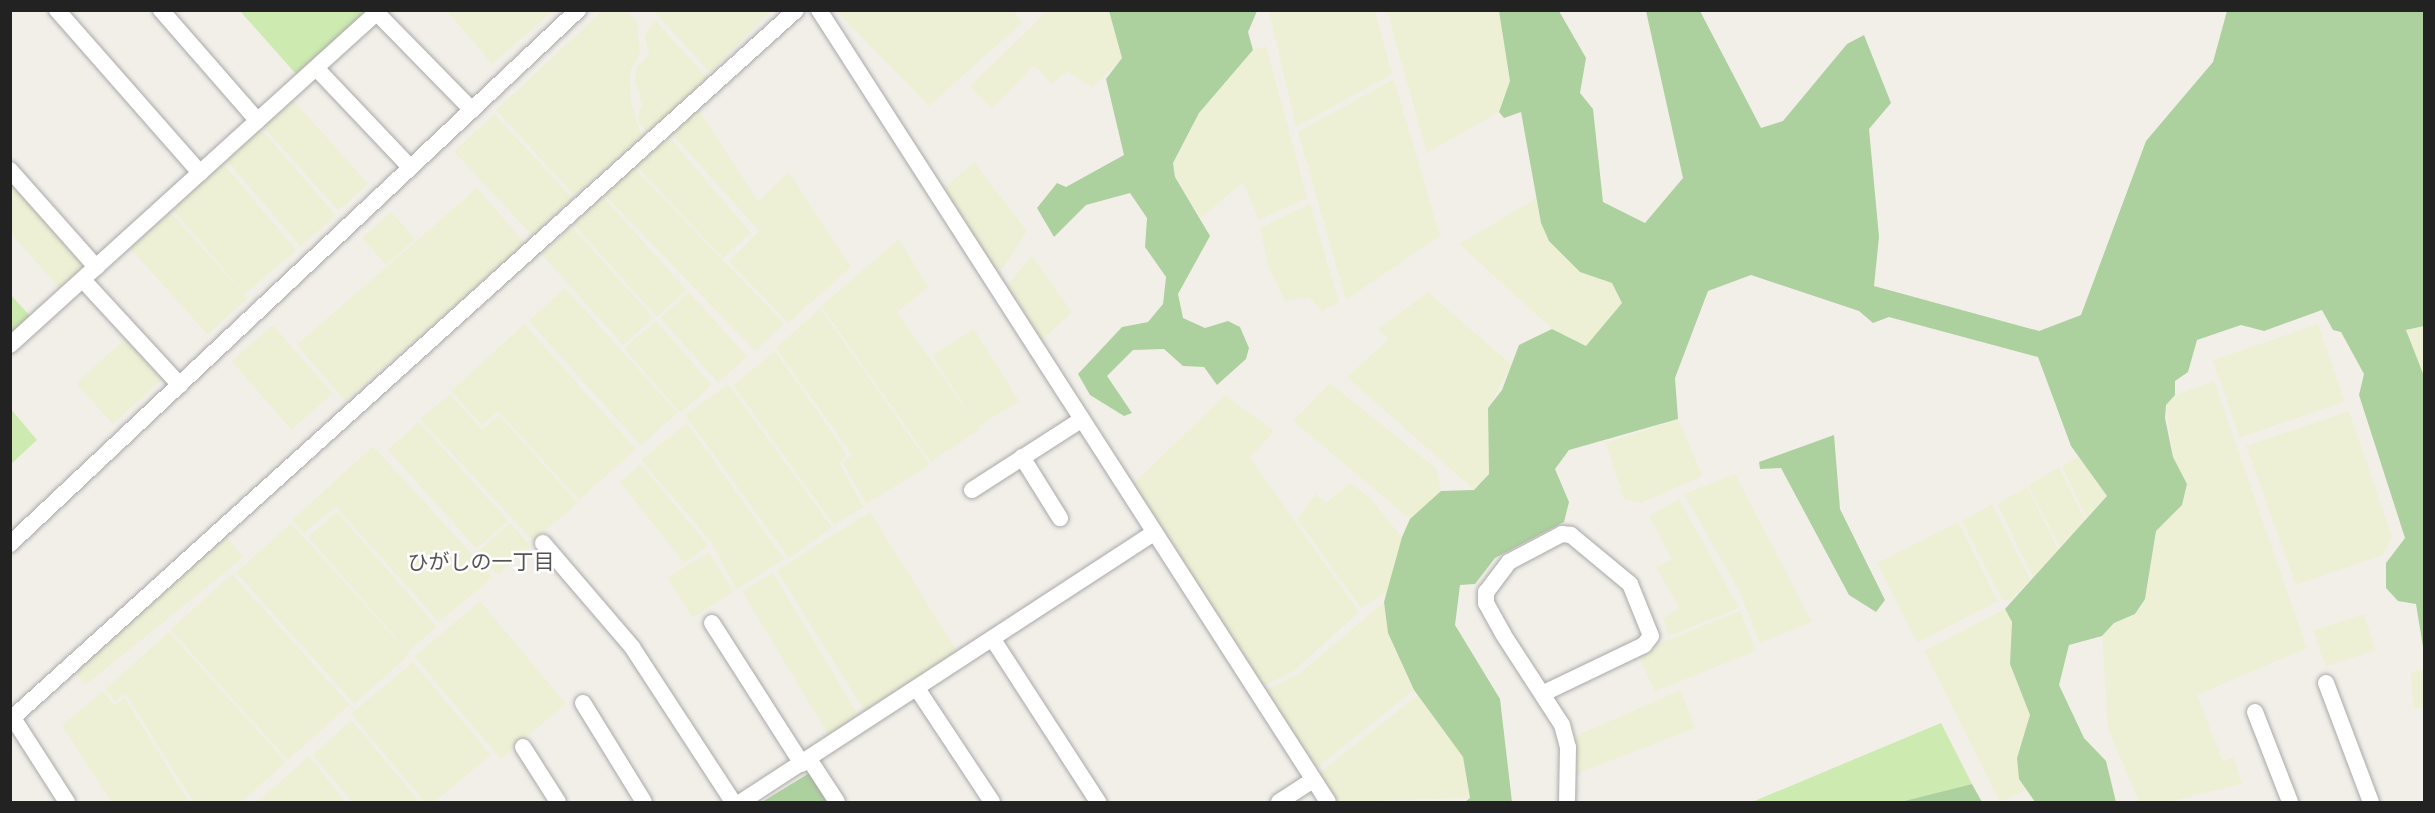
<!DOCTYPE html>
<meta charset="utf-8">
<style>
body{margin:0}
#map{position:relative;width:2435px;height:813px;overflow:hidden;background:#f2efe9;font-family:"Sofia Sans Condensed","Noto Sans JP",sans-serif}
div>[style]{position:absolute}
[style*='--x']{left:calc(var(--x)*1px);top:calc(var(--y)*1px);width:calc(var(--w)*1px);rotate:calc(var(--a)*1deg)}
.farmland>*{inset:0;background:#eef0d5;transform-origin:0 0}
.grass>*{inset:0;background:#cdebb0}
.forest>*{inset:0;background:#add19e}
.roads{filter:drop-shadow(0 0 2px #a9a9a9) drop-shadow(0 0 2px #a9a9a9)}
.minor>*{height:16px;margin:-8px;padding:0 8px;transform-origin:8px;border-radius:8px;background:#fff}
span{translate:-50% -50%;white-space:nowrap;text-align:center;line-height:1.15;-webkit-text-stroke:5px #fff;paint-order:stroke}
.neighbourhood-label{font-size:21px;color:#555}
.frame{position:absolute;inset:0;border:12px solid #222;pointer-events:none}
</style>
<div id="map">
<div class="farmland">
<div style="clip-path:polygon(603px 10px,627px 11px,637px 22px,640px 54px,630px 72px,631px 103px,642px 137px,574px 195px,496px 110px)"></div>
<div style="clip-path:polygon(772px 10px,710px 73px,654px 11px,654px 10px)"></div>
<div style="clip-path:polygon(447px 11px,553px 11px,492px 64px)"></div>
<div style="clip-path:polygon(836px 11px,1013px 11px,1023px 22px,929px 106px)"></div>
<div style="clip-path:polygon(1047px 11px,1109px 11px,1122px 58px,1092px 88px,1067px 71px,1052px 84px,1034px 65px,992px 109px,970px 86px)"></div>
<div style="clip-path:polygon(1269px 11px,1375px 11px,1392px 74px,1296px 127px)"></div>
<div style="clip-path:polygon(1387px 11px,1499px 11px,1510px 81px,1499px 112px,1427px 153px)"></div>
<div style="clip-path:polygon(654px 19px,708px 79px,648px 134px,637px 119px,642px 105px,635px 80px,636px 68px,649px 55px,645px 37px)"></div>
<div style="clip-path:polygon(1266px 46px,1307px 198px,1259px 220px,1243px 182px,1201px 218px,1175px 177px,1173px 163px,1199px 113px,1253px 50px)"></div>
<div style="clip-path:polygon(1394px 79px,1440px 236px,1346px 300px,1298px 132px)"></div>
<div style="left:292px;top:99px;width:114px;height:40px;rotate:48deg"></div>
<div style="clip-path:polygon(699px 110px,758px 201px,789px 172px,851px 267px,788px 323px,729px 261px,759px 231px,672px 134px)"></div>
<div style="left:494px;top:114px;width:115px;height:55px;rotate:47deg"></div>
<div style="left:260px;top:128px;width:116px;height:47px;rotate:49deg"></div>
<div style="clip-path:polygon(669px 137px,751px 233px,723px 258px,636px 166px)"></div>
<div style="clip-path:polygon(974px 162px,1027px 231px,1003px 268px,993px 269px,944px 188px)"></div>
<div style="left:223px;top:163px;width:114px;height:68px;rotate:50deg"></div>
<div style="left:634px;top:168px;width:216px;height:40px;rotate:46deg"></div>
<div style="clip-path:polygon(10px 181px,86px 268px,61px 290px,11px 234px)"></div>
<div style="left:477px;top:188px;width:74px;height:239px;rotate:49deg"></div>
<div style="left:603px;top:197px;width:125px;height:40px;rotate:48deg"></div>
<div style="clip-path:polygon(1538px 197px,1541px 223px,1580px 272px,1612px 283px,1622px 303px,1586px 346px,1552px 329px,1459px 244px)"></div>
<div style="clip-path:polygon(1310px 204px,1339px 302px,1322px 312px,1309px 297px,1285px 301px,1269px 269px,1260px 228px)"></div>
<div style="left:170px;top:212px;width:116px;height:54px;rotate:48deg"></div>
<div style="left:391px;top:212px;width:36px;height:39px;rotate:48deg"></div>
<div style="left:572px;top:227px;width:122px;height:41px;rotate:48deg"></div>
<div style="clip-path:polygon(899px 239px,928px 287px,897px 312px,980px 429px,931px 462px,821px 306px)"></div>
<div style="clip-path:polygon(1032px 256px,1072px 312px,1040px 342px,1006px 287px)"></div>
<div style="left:565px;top:288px;width:168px;height:49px;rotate:48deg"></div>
<div style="left:689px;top:292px;width:87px;height:39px;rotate:48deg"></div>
<div style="clip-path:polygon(1428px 292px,1512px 365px,1488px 408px,1489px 473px,1474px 490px,1347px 377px,1389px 339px,1378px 329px)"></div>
<div style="clip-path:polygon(820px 308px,930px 465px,866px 504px,843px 463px,852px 455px,776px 348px)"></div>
<div style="left:656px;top:321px;width:85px;height:42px;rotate:49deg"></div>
<div style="clip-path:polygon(524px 324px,636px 449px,579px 500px,498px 411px,482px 425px,451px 391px)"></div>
<div style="left:2318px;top:324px;width:82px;height:111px;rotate:71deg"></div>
<div style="left:273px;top:325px;width:91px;height:55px;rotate:49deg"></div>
<div style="clip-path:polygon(2424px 326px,2424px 376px,2406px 330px)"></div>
<div style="left:974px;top:329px;width:85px;height:49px;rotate:58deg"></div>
<div style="left:125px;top:339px;width:55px;height:66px;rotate:48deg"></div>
<div style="clip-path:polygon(775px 351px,847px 454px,839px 463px,864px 507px,834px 525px,733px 385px)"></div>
<div style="clip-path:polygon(2214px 381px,2307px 648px,2197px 695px,2223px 761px,2234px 757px,2242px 784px,2168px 802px,2139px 802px,2108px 729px,2102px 636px,2114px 623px,2135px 614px,2145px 599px,2156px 531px,2182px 505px,2187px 484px,2173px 457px,2166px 405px,2175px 395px)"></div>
<div style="clip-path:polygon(1330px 383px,1437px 469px,1441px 491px,1410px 519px,1293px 421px)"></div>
<div style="left:728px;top:384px;width:177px;height:53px;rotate:54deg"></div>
<div style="clip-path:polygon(450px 394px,482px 430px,499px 415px,578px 503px,533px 541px,420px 419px)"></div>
<div style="clip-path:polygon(1225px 395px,1274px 431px,1250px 458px,1359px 612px,1294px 671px,1261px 687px,1132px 485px)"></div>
<div style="clip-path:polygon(2349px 411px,2392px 537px,2383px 555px,2296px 585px,2246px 446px)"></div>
<div style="clip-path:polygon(1678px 419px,1703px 476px,1641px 503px,1624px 499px,1606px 443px)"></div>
<div style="left:419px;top:422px;width:133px;height:42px;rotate:48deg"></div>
<div style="clip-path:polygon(687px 423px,784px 559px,736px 590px,712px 543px,641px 460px)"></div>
<div style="clip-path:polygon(373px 446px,493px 577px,439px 622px,336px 507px,304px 533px,292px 520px)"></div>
<div style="clip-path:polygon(2078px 456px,2107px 496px,2087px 518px,2062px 467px)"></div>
<div style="clip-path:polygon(640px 464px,706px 542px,707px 547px,684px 563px,620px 482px)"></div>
<div style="clip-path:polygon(2059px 467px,2085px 520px,2060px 547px,2028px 485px)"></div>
<div style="clip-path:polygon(1735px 474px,1812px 622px,1760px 643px,1738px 589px,1684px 494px)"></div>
<div style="clip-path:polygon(1350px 483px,1369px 497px,1402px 537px,1390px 591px,1361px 608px,1297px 519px,1316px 494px,1326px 503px)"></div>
<div style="clip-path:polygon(2027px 487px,2058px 549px,2033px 577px,1997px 504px)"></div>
<div style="clip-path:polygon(1679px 499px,1739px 608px,1669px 636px,1663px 618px,1679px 608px,1656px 567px,1672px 559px,1649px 516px)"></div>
<div style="clip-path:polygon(1992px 504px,2030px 579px,2011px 600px,2002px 600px,1962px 521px)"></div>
<div style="left:337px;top:512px;width:152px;height:38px;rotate:49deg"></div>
<div style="left:870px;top:512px;width:165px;height:110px;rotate:58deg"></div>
<div style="left:1958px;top:522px;width:89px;height:91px;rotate:63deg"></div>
<div style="left:291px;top:523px;width:177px;height:74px;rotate:48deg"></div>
<div style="left:510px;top:523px;width:31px;height:44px;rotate:48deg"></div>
<div style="left:227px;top:537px;width:26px;height:203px;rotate:51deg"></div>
<div style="left:709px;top:552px;width:47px;height:49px;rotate:58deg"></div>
<div style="left:773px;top:573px;width:167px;height:36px;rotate:59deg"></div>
<div style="left:232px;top:574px;width:176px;height:83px;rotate:48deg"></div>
<div style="left:480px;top:601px;width:134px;height:86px;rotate:50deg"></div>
<div style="clip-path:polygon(1384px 602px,1388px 633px,1414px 690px,1314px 770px,1265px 690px,1299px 674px)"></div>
<div style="clip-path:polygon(2005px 609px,2012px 622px,2010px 664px,2031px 715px,2017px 758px,2025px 791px,2000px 802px,1924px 651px)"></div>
<div style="left:1740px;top:611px;width:43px;height:110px;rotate:68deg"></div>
<div style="left:2364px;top:614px;width:38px;height:53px;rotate:72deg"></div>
<div style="clip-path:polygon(169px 632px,286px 762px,242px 802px,193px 802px,126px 694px,115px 701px,105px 689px)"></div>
<div style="left:413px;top:662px;width:121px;height:81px;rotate:50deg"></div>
<div style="clip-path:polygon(2424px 669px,2424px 707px,2413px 709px,2411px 672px)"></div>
<div style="clip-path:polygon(1681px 690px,1695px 728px,1576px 774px,1573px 737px)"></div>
<div style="clip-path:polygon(103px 691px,114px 705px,125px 698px,189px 802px,111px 802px,62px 725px)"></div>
<div style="clip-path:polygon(1418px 695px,1463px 757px,1470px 798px,1336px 802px,1318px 774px)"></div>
<div style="clip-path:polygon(351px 720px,420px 802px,352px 802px,313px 755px)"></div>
<div style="clip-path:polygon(309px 756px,346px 802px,257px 802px)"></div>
</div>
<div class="grass">
<div style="clip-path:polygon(240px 11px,369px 11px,296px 74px)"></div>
<div style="clip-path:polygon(10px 294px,31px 317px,10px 335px)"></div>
<div style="clip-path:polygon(10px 408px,37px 440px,11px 464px,10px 464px)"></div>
<div style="clip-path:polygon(1941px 723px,1972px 784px,1900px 802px,1752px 802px)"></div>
</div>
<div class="forest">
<div style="clip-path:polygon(1109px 11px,1257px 11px,1248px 32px,1253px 50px,1199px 113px,1173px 163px,1175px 177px,1210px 236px,1178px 294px,1183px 318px,1205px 328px,1228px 321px,1240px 327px,1249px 348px,1246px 359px,1217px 385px,1204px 367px,1183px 366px,1164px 349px,1133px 350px,1107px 376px,1132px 413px,1124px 416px,1090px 395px,1078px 374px,1122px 327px,1148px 322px,1163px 304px,1166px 277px,1145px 247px,1147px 218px,1130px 193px,1086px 205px,1054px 237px,1037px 208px,1057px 183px,1066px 187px,1124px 155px,1106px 79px,1122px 58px)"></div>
<div style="clip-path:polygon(1499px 11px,1559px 11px,1586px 58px,1580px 93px,1593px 109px,1603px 202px,1645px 223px,1683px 178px,1646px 11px,1700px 11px,1761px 128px,1783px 121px,1847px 44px,1864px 35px,1891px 103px,1869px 129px,1879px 237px,1874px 286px,2039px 331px,2081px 315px,2146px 141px,2213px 62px,2227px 11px,2424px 11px,2424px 326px,2406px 330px,2424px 376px,2424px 653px,2416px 604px,2398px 601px,2386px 588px,2386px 563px,2405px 538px,2359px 395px,2364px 374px,2341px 332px,2333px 330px,2322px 310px,2264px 331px,2241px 325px,2197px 340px,2188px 372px,2175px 381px,2175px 395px,2166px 405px,2165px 418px,2173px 457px,2187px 484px,2182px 505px,2156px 531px,2145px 599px,2135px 614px,2114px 623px,2102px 636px,2069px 645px,2059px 685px,2084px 738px,2106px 761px,2116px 802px,2035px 802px,2019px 779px,2017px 758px,2030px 715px,2010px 664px,2012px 622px,2005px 609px,2107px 496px,2071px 446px,2038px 357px,1889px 317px,1873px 323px,1859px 311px,1751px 275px,1708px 291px,1675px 378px,1678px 419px,1569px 450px,1555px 469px,1569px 502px,1564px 522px,1495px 558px,1475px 584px,1460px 585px,1455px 625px,1500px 699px,1512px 802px,1465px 802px,1470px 798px,1463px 757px,1414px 690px,1388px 633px,1384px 602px,1402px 537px,1410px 519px,1441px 491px,1474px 490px,1489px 474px,1488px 408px,1502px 390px,1519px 345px,1552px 329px,1586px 346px,1622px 303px,1612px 283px,1580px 272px,1549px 241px,1541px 223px,1521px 112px,1504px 118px,1499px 112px,1510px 81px)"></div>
<div style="clip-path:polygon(1834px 435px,1840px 509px,1885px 600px,1876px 612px,1849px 595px,1781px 468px,1760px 469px,1759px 462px)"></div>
<div style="clip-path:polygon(811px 772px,829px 802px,762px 802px)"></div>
<div style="clip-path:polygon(1972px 784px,1982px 802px,1900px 802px)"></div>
</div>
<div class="roads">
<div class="minor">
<div style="--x:57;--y:10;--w:217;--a:48.7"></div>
<div style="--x:161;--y:10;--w:147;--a:48.9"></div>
<div style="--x:819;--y:10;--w:941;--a:57.27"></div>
<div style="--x:377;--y:13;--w:136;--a:45.6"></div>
<div style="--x:317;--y:69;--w:135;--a:46.5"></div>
<div style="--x:10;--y:170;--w:130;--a:48.4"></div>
<div style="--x:83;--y:280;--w:143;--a:47.3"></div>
<div style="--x:10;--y:345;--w:499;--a:-42.2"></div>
<div style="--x:1022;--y:457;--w:72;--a:58.1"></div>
<div style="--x:972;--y:490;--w:130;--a:-32.7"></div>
<div style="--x:543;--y:543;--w:137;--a:49.4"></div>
<div style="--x:632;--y:647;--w:185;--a:56.9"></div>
<div style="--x:10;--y:544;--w:780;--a:-43.23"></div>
<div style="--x:712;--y:623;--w:167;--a:57.4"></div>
<div style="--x:994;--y:641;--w:192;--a:57.1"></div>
<div style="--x:2326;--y:683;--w:127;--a:69.3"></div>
<div style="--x:918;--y:690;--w:134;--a:56.5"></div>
<div style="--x:1544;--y:693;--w:111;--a:-25.6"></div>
<div style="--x:1644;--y:645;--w:11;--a:-52"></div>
<div style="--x:1651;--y:636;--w:56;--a:-112"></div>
<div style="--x:1630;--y:584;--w:77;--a:-140.3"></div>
<div style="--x:1571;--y:535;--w:9;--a:-174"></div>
<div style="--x:1562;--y:534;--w:60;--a:152.2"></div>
<div style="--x:1509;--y:562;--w:38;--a:127"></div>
<div style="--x:1486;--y:592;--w:11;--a:90"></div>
<div style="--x:1486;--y:603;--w:35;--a:61"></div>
<div style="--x:1503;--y:634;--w:108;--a:57"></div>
<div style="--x:1562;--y:725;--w:23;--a:75"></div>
<div style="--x:1568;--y:747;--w:55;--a:91"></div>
<div style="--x:583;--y:703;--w:116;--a:58.4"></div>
<div style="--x:2255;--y:712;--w:97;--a:68.7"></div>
<div style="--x:13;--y:718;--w:100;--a:57.3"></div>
<div style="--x:10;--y:720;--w:1059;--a:-42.09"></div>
<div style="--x:523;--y:747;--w:65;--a:57.5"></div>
<div style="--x:809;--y:759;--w:51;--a:56.9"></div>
<div style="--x:741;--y:802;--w:491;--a:-33.1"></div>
<div style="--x:1279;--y:802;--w:40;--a:-32.9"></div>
</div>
</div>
<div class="neighbourhood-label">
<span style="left:481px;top:563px">ひがしの一丁目</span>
</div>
<div class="frame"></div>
</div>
